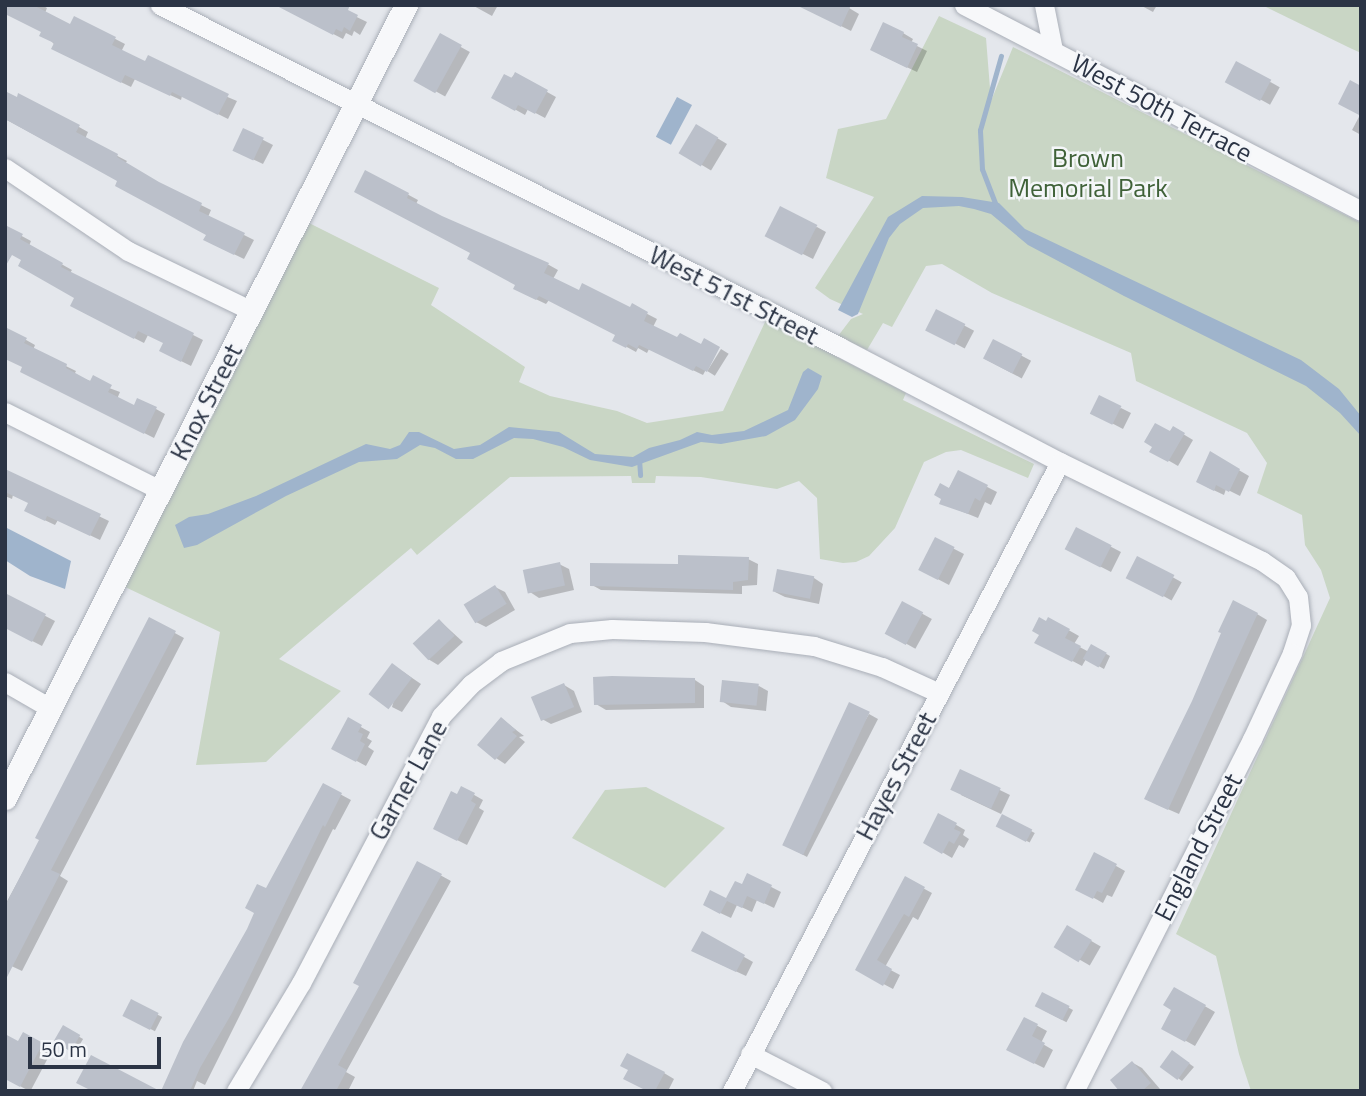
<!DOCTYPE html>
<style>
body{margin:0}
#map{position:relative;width:1366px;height:1096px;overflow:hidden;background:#e4e7ec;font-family:"Titillium Web",sans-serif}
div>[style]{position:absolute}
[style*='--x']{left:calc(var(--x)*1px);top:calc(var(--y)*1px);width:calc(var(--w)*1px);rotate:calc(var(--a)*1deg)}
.green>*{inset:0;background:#c9d6c5}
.water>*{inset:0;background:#9fb4cc;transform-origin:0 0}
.shadow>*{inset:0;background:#0003;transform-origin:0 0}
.stream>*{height:5px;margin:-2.5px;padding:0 2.5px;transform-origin:2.5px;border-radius:2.5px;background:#9fb4cc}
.building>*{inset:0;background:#bbc0ca;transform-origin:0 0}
.roads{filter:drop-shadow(0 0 2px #a9aeb7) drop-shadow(0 0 2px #a9aeb7)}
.minor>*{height:19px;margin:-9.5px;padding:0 9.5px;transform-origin:9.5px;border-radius:9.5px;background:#f7f8fa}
.tertiary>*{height:23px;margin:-11.5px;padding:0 11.5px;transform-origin:11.5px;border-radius:11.5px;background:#f7f8fa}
span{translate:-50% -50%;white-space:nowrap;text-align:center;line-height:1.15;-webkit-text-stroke:5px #f4f6f9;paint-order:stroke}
.street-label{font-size:26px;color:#2b3445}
.park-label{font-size:26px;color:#3f6138}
.frame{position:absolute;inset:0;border:7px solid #2b3445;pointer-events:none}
.scale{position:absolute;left:28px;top:1037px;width:133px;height:32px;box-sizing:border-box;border:4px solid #2b3445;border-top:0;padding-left:9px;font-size:21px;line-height:24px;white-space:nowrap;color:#2b3445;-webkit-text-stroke:5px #f4f6f9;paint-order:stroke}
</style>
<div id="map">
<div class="green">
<div style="clip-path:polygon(1262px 5px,1361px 5px,1361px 53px,1350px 48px)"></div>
<div style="clip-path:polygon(939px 16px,986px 38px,991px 101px,1013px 47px,1361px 223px,1361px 1091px,1251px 1091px,1239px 1054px,1216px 956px,1176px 934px,1330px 598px,1321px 570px,1305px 545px,1302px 515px,1257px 493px,1267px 463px,1247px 433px,1136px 381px,1131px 353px,992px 293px,942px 264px,926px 266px,892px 327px,883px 323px,867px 350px,838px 336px,851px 319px,863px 314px,830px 299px,815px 288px,874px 197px,826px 178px,838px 129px,886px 119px)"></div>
<div style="clip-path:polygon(309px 223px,439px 288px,431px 305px,525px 367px,519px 382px,550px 396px,617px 411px,647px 423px,723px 411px,766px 320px,906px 393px,903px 400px,1034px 464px,1028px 478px,961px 450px,946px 452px,924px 462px,895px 528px,869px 556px,856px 562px,843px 563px,820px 559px,817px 498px,799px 481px,777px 489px,701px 477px,656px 476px,655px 483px,632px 483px,631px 476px,510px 477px,417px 555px,411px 548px,279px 659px,341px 691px,266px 762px,196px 765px,220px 632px,123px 586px)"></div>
<div style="clip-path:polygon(646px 787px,725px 828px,665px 888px,572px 838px,605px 790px)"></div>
</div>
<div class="water">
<div style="left:677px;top:97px;width:17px;height:45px;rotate:28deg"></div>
<div style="clip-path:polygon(922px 196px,962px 197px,999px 203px,1025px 229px,1301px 360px,1339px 389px,1361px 416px,1361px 436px,1340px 413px,1306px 386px,1124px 296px,1028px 245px,991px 214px,974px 209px,959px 206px,923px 208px,900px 224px,889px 238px,858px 314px,852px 317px,838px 310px,888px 217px)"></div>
<div style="clip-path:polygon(808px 368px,822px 376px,818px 389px,795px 420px,766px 436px,721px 444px,701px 442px,632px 467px,590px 460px,563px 447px,533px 439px,514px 438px,473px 459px,456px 459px,435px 448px,420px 445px,397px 459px,359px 462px,286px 496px,197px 545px,184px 548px,175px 525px,189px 517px,208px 514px,256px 496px,366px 444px,390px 449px,400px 445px,409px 432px,419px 432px,454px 449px,480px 445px,509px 427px,559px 432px,595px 454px,633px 457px,649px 448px,680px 440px,697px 432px,712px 435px,744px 431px,788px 410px,803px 372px)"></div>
<div style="clip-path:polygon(5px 527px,71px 561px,65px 589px,30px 576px,5px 560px)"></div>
</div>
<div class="shadow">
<div style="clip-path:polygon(5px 5px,42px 5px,47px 8px,45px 13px,71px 26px,75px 18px,125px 44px,121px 52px,237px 101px,228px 119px,182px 96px,181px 100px,135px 79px,131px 87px,63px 54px,43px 32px)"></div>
<div style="clip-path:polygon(277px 5px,332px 5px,367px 22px,360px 35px,354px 31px,352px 36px,346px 33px,343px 39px)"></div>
<div style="clip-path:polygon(472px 5px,498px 5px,492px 16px)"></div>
<div style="clip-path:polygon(844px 5px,859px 14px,851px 31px,821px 16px)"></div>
<div style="clip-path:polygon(1140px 5px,1157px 5px,1153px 12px)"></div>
<div style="clip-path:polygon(903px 33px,913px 39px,911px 43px,927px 51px,917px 72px,881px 55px)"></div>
<div style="left:441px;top:36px;width:33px;height:51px;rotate:29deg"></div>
<div style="left:1236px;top:63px;width:50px;height:20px;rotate:29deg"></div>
<div style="clip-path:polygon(515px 74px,556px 97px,545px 118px,528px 109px,525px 115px,493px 97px)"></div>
<div style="clip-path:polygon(1361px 88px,1361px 135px,1352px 130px,1360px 115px)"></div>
<div style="clip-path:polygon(5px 119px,79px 127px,88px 132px,85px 139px,127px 161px,125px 164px,160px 185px,211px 210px,208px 217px,254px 240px,244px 259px,215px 245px,208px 235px,120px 181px)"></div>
<div style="left:697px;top:126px;width:35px;height:31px;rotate:31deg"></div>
<div style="clip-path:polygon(244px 130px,273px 145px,263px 164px,244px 155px)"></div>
<div style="clip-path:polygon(366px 172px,418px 200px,416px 204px,442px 217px,549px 265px,558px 270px,553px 279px,579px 292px,630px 309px,632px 306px,657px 319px,653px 327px,678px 340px,718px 347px,703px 375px,649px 349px,647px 353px,638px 348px,636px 352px,614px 340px,617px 335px,549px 300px,546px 304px,525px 294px,518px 285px)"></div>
<div style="clip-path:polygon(5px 227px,31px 241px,29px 246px,72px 270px,70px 273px,203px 340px,191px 366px,171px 356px,165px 343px,148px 335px,144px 343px,81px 311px,76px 297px,23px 260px)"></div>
<div style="clip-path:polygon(817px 227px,826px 232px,813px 259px,777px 241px)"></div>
<div style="left:937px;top:311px;width:42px;height:20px;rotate:28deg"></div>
<div style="clip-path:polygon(5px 328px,35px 345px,33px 350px,76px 371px,74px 375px,120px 392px,117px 399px,135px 408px,156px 409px,165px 414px,154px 438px,32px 376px)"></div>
<div style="left:994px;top:341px;width:42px;height:20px;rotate:28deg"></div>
<div style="left:721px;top:349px;width:9px;height:26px;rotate:32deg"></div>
<div style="clip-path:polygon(1121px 408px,1131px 413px,1123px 429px,1102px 418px)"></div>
<div style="clip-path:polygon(1173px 428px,1193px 440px,1178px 466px,1152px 451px)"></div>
<div style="clip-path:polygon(1211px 454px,1249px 476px,1240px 496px,1226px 489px,1224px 495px,1207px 487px)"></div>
<div style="clip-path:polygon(5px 471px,109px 521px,100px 540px,58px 520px,55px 525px,36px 516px,30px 503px,13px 495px,12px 499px,5px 496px)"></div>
<div style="clip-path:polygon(958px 472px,997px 492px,991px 505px,985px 502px,978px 518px,941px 503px)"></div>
<div style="clip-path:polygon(1077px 529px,1121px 552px,1111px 572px,1076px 554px)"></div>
<div style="clip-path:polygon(935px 539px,964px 554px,949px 585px,930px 575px)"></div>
<div style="left:1138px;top:558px;width:50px;height:21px;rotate:29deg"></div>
<div style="clip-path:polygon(748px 559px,758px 564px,757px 585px,742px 586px,742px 594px,601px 590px,592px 585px,680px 565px)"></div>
<div style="clip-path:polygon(559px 564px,569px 569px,574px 590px,539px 598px,530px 592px)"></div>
<div style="clip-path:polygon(779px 571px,814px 578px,823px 584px,819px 604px,785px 597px,775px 592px)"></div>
<div style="clip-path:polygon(495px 587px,505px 592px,515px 610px,486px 627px,476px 622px)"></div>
<div style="clip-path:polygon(5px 595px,55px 621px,42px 646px,5px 627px)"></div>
<div style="left:903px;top:603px;width:33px;height:34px;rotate:29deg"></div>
<div style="clip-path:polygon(1257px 614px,1267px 620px,1179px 814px,1156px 804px)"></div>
<div style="clip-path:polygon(149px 619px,184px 638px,60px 876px,68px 881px,22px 971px,5px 963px,5px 905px,41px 839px)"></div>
<div style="clip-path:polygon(1049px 619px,1079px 636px,1074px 644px,1089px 652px,1092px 646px,1110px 656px,1104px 669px,1086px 659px,1082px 666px,1046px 647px)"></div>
<div style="clip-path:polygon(440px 621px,463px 642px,438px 665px,428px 659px)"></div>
<div style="clip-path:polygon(402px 671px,421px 684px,402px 712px,392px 707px)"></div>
<div style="clip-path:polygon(695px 680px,704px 686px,704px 708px,606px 710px,596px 704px)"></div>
<div style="clip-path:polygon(564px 685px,574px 691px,582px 712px,551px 724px,542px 719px)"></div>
<div style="clip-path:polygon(759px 686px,768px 691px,766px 711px,731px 707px,722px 701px)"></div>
<div style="clip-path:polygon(869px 714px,878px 719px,807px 857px,789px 847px)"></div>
<div style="clip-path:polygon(502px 719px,524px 736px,519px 737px,525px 742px,505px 764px,496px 758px)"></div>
<div style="clip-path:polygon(348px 720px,370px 732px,367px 738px,372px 741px,368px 747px,374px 751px,366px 766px,333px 748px)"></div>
<div style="clip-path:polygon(961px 771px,1010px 795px,1001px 814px,961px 795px)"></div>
<div style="clip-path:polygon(323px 785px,351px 800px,335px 830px,333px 829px,205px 1085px,197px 1081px,193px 1091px,189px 1091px,249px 930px)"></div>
<div style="clip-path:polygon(462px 788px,483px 800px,479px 808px,484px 811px,467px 845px,445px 834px)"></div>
<div style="clip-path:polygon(939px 815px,965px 830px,963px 835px,969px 839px,964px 848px,959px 845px,952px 858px,925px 842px)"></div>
<div style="left:1003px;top:816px;width:36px;height:11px;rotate:28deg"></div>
<div style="clip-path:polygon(1095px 854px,1125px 871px,1112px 897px,1107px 895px,1103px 903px,1087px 894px)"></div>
<div style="clip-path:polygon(418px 863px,451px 881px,346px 1072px,355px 1077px,348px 1091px,302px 1091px,361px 985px)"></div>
<div style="clip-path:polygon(748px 875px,781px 892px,774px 908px,757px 900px,752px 912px,737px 905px,731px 918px,714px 910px,743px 886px)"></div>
<div style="clip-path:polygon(906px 879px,932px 893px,918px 920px,913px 917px,885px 967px,900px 975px,893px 989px,857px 970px)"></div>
<div style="left:1067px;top:927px;width:39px;height:22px;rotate:30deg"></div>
<div style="clip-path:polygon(702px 933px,753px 962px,746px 976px,703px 956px)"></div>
<div style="clip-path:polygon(1175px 989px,1215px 1012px,1195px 1046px,1163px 1028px,1174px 1010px)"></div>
<div style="left:1043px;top:994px;width:34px;height:14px;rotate:28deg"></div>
<div style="left:131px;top:1001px;width:35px;height:16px;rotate:27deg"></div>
<div style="clip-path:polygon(1025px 1019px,1047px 1031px,1041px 1043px,1053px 1050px,1044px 1068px,1018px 1055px)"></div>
<div style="left:64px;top:1028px;width:22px;height:15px;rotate:30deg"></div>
<div style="left:24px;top:1035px;width:32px;height:47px;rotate:28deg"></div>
<div style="clip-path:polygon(1176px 1054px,1194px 1067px,1182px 1081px,1162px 1066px)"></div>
<div style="clip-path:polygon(1133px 1063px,1142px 1068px,1160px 1089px,1122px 1091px)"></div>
<div style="clip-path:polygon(664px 1073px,674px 1079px,668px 1091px,641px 1091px)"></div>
</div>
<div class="stream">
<div style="--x:997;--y:208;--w:42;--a:-111"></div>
<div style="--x:982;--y:169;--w:39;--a:-93"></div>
<div style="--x:980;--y:130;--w:77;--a:-74.2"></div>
<div style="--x:639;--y:459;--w:16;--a:86"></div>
</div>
<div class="building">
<div style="clip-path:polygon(5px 5px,33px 5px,70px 24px,74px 16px,116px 37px,112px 45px,145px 61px,148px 55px,229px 94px,218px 115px,172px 92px,170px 96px,125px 75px,121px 83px,51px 49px,54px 43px,39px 36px,41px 32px,5px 14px)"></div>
<div style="clip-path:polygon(275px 5px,350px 5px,348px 10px,358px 15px,350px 31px,344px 27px,342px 32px,336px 29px,333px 35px)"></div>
<div style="clip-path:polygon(796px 5px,851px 5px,841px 27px)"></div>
<div style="clip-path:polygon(883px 22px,904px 32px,902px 37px,918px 44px,907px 68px,870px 50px)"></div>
<div style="left:440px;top:33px;width:25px;height:55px;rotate:29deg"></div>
<div style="left:1236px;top:61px;width:40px;height:24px;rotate:28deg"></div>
<div style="clip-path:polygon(515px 72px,548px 90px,535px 114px,518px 105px,515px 111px,491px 98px,504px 74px,512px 78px)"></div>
<div style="clip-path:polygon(1350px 80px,1361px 86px,1361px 116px,1338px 104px)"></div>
<div style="clip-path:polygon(5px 91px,17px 97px,18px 93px,80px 125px,76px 132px,118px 154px,117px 157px,159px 182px,202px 203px,199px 211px,245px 233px,234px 255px,203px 240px,206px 235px,115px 186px,117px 181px,5px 119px)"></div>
<div style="left:696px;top:124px;width:26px;height:34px;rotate:31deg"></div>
<div style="left:243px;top:128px;width:23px;height:25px;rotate:25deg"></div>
<div style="clip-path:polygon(365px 170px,409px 193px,407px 198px,442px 216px,549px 263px,544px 273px,579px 290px,582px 283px,630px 307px,632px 303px,648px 312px,644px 321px,677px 337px,680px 333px,701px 344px,704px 338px,720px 347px,707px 372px,696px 366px,693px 371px,639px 345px,637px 349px,628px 344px,626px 348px,612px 341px,615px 335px,539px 296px,536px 300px,513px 289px,515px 285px,467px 259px,470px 253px,354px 192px)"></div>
<div style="left:780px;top:206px;width:42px;height:34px;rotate:27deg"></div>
<div style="clip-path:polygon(5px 225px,23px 234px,20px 239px,63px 263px,61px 267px,194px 333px,181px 362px,159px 351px,163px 343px,138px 331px,134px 339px,70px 306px,74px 298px,18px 266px,21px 260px,12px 255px,5px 267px)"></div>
<div style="left:936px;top:309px;width:33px;height:24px;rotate:27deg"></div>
<div style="clip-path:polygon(5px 327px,27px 338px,24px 343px,67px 364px,66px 368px,90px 381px,93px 375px,112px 385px,108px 392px,134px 405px,137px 398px,157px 407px,144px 434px,20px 372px,22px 367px,5px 359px)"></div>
<div style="left:993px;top:339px;width:33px;height:22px;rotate:27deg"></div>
<div style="left:1099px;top:395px;width:25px;height:21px;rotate:26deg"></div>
<div style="clip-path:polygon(1155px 423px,1170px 431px,1173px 426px,1185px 433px,1168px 462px,1149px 452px,1152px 447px,1144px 442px)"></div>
<div style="clip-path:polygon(1210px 451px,1240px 469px,1229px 492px,1216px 485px,1214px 491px,1196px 482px)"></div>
<div style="clip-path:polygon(5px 469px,101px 514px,90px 536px,47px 516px,45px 521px,24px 511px,28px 503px,5px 492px)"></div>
<div style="clip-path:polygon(958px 470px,988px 485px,980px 501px,975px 498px,968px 514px,939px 504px,941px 499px,934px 495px,940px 483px,949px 488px)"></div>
<div style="left:1076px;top:527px;width:40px;height:25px;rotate:27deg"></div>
<div style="left:935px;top:537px;width:22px;height:37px;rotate:27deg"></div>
<div style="clip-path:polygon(678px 555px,749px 557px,748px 580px,733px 582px,733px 590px,590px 586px,590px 563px,678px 564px)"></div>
<div style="left:1137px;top:556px;width:42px;height:25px;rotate:27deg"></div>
<div style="left:560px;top:562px;width:24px;height:38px;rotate:78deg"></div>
<div style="left:777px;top:569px;width:38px;height:23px;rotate:11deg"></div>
<div style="left:495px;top:585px;width:22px;height:37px;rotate:58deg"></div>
<div style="clip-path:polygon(5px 593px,46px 614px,32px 642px,5px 628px)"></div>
<div style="clip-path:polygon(1233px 600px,1258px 613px,1168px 810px,1144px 799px,1192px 701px,1221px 633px,1218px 632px)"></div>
<div style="left:902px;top:601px;width:24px;height:37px;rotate:28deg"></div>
<div style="clip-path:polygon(149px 617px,176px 631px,51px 870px,60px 874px,5px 981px,5px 906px,39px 840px,35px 838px)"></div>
<div style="clip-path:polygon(1039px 617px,1046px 621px,1048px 617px,1070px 629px,1065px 638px,1081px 646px,1072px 662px,1034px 643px,1039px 635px,1032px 631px)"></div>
<div style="left:439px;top:619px;width:23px;height:36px;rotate:47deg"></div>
<div style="left:1091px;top:644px;width:18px;height:17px;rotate:29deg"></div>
<div style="left:392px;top:663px;width:25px;height:39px;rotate:37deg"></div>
<div style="clip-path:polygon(612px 676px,695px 678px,695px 703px,594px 705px,593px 677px)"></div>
<div style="left:722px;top:680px;width:37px;height:22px;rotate:6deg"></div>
<div style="left:564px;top:683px;width:26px;height:36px;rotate:67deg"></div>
<div style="left:849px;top:702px;width:23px;height:158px;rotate:25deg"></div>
<div style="clip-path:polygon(348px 717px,362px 725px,358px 732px,363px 734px,360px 741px,365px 744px,356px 762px,331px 749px)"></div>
<div style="clip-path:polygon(501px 717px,516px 730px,512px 732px,517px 736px,495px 760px,477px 745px)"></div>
<div style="left:960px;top:769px;width:45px;height:23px;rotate:25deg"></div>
<div style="clip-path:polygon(323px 783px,342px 793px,325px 827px,323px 825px,232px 1013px,200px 1068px,190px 1091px,161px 1091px,183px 1042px,247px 929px,254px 913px,245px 908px,257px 884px,266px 888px)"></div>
<div style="clip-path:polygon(461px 786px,475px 793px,471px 801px,476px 804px,457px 841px,433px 829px,451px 791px,457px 794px)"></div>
<div style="clip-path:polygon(938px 813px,957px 823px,954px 829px,961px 832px,954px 844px,949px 841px,942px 854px,923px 843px)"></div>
<div style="left:1002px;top:814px;width:34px;height:14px;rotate:27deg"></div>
<div style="clip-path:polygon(1094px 852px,1117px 864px,1102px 893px,1097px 891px,1093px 899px,1075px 890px)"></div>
<div style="clip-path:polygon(417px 861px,442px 874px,338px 1065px,347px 1070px,336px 1091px,300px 1091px,359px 986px,353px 983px)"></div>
<div style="clip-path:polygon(747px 873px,772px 885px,764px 904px,747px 896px,742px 908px,727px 901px,720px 914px,703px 905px,710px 890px,726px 898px,735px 881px,742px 884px)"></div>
<div style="clip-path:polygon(905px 876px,925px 887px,909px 917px,904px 914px,877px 960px,892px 969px,883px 986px,855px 970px)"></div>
<div style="left:1067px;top:925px;width:29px;height:26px;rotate:31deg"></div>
<div style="clip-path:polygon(702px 931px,745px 955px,736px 972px,691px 951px)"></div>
<div style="clip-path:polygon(1174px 987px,1206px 1005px,1185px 1042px,1161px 1029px,1171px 1010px,1163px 1005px)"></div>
<div style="left:1042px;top:992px;width:31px;height:16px;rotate:27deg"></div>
<div style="left:131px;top:999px;width:31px;height:19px;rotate:27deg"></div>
<div style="clip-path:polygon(1024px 1017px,1038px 1024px,1032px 1036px,1045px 1043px,1034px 1064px,1006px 1050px)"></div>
<div style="left:63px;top:1025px;width:20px;height:19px;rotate:30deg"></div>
<div style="clip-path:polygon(23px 1032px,43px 1043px,20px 1087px,5px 1079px,5px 1034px,18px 1041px)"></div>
<div style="left:1172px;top:1050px;width:22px;height:21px;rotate:36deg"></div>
<div style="clip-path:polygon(627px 1053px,665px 1072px,655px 1091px,647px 1091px,623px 1079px,628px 1070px,620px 1066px)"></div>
<div style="clip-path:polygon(91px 1055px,160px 1091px,92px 1091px,76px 1083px)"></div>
<div style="clip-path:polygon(1132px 1061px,1151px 1083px,1142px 1091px,1119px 1091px,1110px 1080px)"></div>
</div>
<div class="roads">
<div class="minor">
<div style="--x:160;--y:5;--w:761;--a:26.7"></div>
<div style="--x:840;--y:347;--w:248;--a:27.6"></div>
<div style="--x:1060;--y:462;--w:225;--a:26.1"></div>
<div style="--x:1262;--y:561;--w:29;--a:35"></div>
<div style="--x:1286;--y:578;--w:22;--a:58"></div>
<div style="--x:1298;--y:597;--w:28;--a:84"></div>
<div style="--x:1301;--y:625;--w:29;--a:108"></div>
<div style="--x:1292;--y:653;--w:95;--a:114.9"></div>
<div style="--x:1252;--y:739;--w:394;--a:116.8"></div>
<div style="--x:964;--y:5;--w:447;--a:27.4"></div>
<div style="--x:1044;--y:5;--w:46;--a:78.7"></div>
<div style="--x:5;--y:168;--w:148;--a:34"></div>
<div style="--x:128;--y:251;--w:138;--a:25.8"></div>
<div style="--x:5;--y:412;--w:174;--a:26.7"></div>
<div style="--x:5;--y:682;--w:52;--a:30"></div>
<div style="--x:750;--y:1054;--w:81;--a:27.2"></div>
<div style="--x:236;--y:1091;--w:126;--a:-59"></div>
<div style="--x:301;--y:983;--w:301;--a:-62.3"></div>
<div style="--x:441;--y:716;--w:44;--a:-46.8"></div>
<div style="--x:471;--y:684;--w:38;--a:-37"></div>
<div style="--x:501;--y:661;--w:74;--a:-22.1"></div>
<div style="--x:570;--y:633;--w:42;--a:-5.4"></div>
<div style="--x:612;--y:629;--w:93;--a:1.8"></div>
<div style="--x:705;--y:632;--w:110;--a:7.3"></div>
<div style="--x:814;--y:646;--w:71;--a:17.2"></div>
<div style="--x:882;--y:667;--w:63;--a:24.5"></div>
<div style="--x:732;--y:1091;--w:709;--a:-62.46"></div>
</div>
<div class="tertiary">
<div style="--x:5;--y:798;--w:889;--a:-63.18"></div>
</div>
</div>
<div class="street-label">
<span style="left:1162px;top:108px;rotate:28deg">West 50th Terrace</span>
<span style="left:734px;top:295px;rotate:27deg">West 51st Street</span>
<span style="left:206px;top:402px;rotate:-63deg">Knox Street</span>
<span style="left:896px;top:776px;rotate:-62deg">Hayes Street</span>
<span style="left:408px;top:780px;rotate:-61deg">Garner Lane</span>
<span style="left:1198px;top:847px;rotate:-63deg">England Street</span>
</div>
<div class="park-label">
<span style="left:1088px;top:173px">Brown<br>Memorial Park</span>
</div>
<div class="frame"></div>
<div class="scale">50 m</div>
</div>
